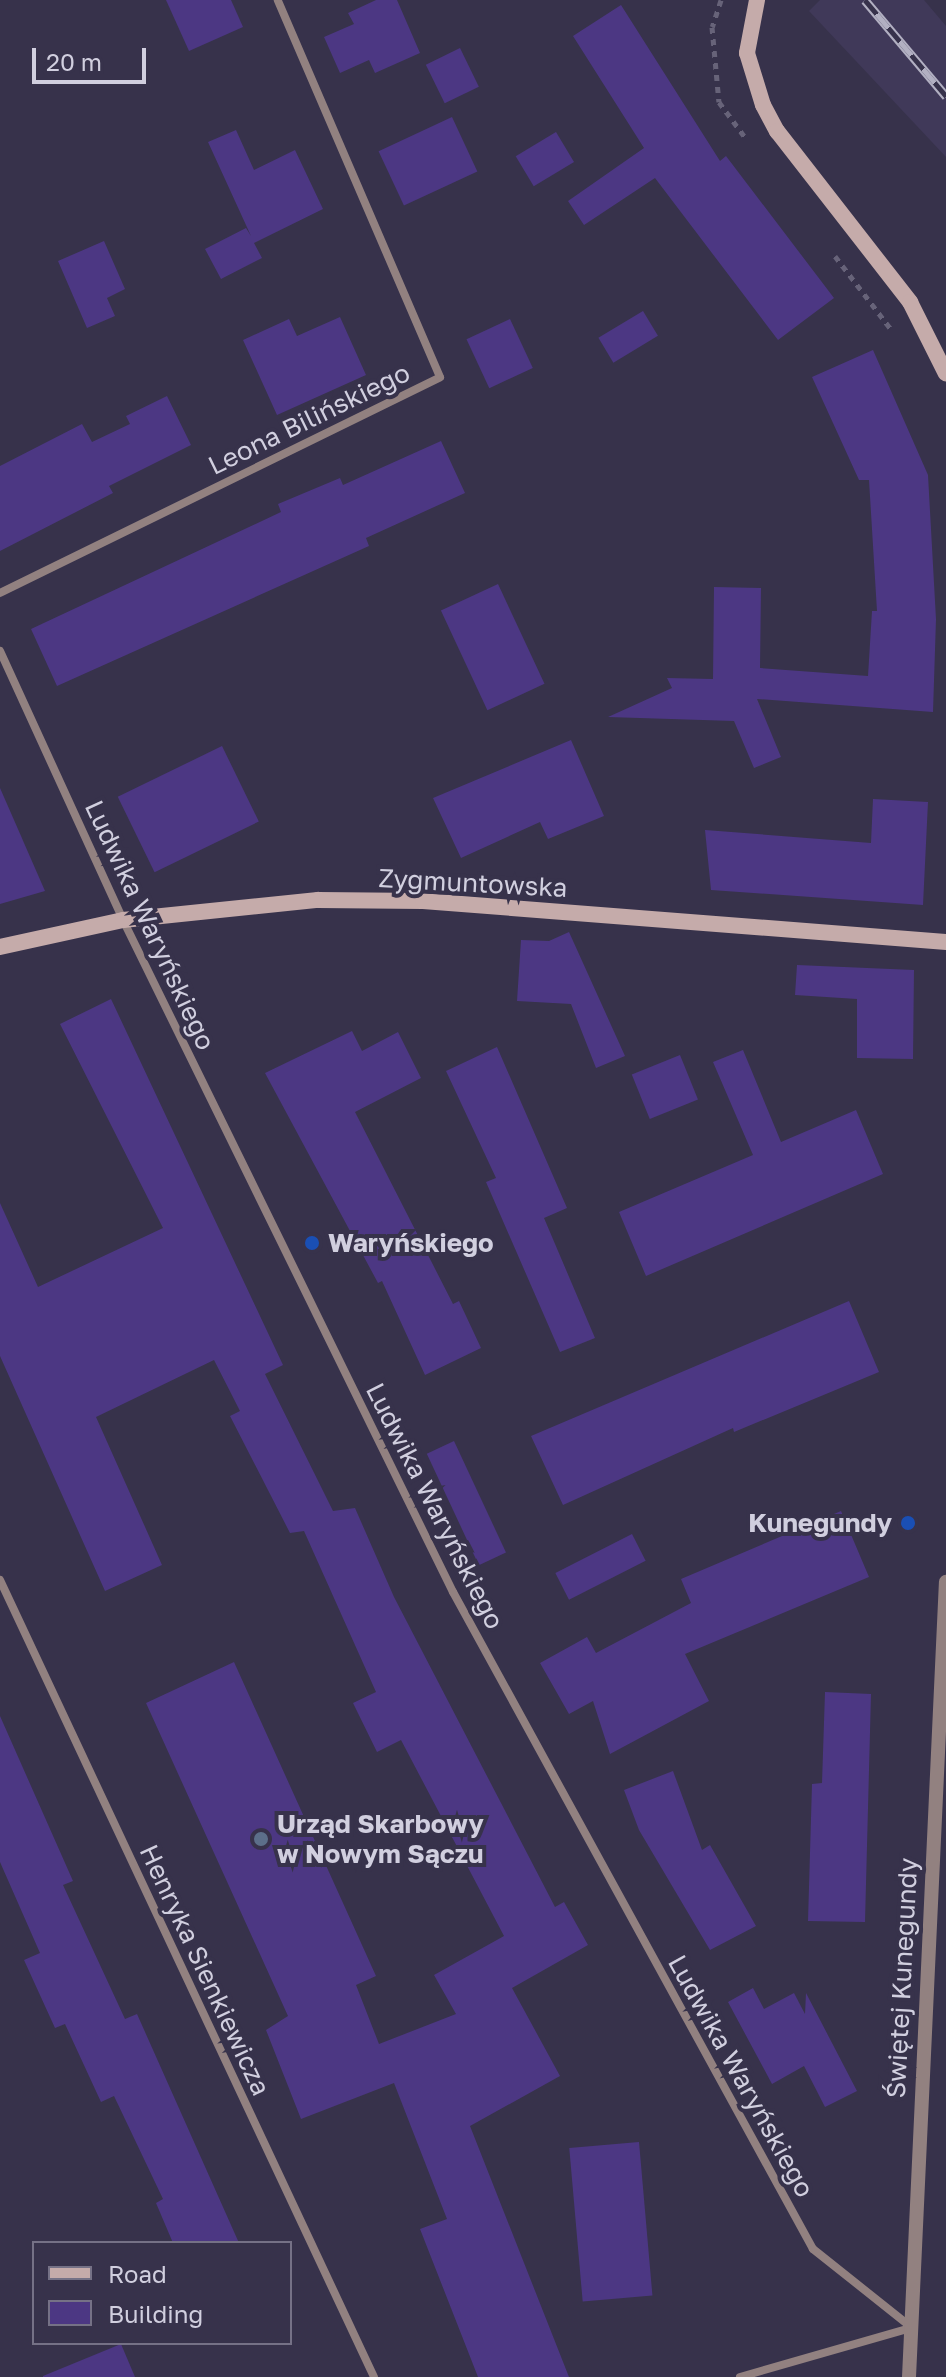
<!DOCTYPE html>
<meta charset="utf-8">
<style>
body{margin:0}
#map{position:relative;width:946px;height:2377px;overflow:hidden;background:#37324b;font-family:"Golos Text",sans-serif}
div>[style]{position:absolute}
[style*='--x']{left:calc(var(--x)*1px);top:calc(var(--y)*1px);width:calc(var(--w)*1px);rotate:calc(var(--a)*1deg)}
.built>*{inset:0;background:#403959}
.building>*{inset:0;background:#4c3783;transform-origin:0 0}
.path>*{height:5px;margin-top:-2.5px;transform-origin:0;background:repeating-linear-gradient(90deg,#676379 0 6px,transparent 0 12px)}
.minor>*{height:8px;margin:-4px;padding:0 4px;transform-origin:4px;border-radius:4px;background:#928180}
.tertiary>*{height:14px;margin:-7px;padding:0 7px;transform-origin:7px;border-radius:7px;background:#928180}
.secondary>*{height:16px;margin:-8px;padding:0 8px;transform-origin:8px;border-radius:8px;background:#c5abaa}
.rail>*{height:9px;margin-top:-4.5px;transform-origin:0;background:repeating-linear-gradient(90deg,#37324b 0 18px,#b2b0c2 0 36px);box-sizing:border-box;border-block:2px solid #b2b0c2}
.dots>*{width:22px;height:22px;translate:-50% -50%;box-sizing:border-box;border:4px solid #37324b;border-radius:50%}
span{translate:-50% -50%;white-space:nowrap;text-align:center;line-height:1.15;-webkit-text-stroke:8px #37324b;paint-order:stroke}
.street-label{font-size:26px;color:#d1cfdf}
.poi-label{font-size:26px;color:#d1cfdf;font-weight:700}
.left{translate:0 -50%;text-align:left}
.right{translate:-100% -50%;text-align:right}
.legend{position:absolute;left:32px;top:2241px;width:260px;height:104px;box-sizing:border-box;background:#37324b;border:2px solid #757186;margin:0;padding:10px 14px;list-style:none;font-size:24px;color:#d1cfdf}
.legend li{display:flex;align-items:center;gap:16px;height:40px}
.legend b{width:40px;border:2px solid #757186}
.scale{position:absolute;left:32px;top:48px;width:114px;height:36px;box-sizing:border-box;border:4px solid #d1cfdf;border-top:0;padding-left:10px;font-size:24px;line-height:28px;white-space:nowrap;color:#d1cfdf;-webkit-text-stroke:6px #37324b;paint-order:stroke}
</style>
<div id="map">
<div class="built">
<div style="clip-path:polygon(820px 0,924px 0,946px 26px,946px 157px,809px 11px)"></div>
</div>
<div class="building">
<div style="clip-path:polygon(166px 0,231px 0,243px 27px,189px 51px)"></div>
<div style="clip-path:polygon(376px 0,397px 0,420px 53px,375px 73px,369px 60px,340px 73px,324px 37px,354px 24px,348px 13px)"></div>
<div style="clip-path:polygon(621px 5px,720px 161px,726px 156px,834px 298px,778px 340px,655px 178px,584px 225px,568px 201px,644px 148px,573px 36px)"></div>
<div style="left:460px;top:48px;width:43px;height:38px;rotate:64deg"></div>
<div style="left:452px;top:117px;width:60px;height:81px;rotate:65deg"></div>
<div style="clip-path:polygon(236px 130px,254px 170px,295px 150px,323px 209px,254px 243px,262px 258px,221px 279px,205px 249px,246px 228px,251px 236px,208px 142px)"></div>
<div style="left:556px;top:132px;width:35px;height:47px;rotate:59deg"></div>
<div style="clip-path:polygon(104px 241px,125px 289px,107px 298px,115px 316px,87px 328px,58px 261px)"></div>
<div style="left:643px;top:311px;width:29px;height:52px;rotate:59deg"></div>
<div style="clip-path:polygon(340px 317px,366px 375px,277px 415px,243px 340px,289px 319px,297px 336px)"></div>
<div style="left:510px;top:319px;width:54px;height:48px;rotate:65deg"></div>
<div style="clip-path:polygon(873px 350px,928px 475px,936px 619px,933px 712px,757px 699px,781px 757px,754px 768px,734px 721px,608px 717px,672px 688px,667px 678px,713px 679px,714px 587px,761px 588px,760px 668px,868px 676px,872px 611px,877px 611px,869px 480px,859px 480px,812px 377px)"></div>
<div style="clip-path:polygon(167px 396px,191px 445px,109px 486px,113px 493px,0 551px,0 466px,82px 424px,92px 442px,130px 424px,126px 416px)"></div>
<div style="clip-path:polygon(441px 441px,465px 493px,366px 538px,369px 546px,57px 686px,31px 629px,281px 512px,278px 504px,340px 478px,343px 485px)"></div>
<div style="left:498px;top:584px;width:110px;height:63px;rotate:65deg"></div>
<div style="clip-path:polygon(571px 740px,604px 816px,548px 839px,540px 822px,461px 858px,433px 798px)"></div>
<div style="left:222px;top:746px;width:84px;height:116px;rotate:64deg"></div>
<div style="clip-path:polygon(0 788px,45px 891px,0 904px)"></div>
<div style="clip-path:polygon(873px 799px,928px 802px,923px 905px,711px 890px,705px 830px,871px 843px)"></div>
<div style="clip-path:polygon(569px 932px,625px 1056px,596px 1068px,571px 1004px,517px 1001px,521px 940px,549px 941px)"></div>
<div style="clip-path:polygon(797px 965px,914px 970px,913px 1059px,857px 1058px,857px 999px,795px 995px)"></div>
<div style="clip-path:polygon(111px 999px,283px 1365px,265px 1374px,333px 1511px,355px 1508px,394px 1597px,555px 1907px,564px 1902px,588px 1945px,512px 1988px,560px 2076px,470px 2126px,569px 2377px,478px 2377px,420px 2229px,447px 2219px,394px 2083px,301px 2119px,266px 2030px,288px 2016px,146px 1703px,234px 1662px,376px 1976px,356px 1985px,379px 2044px,456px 2014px,434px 1975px,504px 1936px,401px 1740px,377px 1752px,353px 1703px,376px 1692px,304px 1531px,290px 1533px,230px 1416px,240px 1411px,214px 1360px,96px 1417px,162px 1565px,105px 1591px,0 1356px,0 1203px,38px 1287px,163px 1228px,60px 1024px)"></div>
<div style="clip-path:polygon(352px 1031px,362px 1051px,398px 1032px,421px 1078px,355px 1112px,453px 1304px,459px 1301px,481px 1348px,425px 1375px,382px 1281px,378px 1283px,265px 1073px)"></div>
<div style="clip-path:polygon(497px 1047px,567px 1208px,544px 1218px,595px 1338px,560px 1352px,486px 1182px,496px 1178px,446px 1071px)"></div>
<div style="clip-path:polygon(743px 1050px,781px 1142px,856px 1110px,883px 1174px,646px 1276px,619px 1212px,753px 1155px,713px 1062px)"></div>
<div style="left:680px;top:1055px;width:48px;height:52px;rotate:68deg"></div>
<div style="clip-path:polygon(849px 1301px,879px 1372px,734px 1432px,733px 1428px,563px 1505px,531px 1436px)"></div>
<div style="left:454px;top:1441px;width:123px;height:30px;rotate:65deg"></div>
<div style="clip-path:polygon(841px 1511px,869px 1577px,685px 1654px,709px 1701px,610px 1754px,593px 1701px,569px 1714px,540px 1663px,587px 1637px,596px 1653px,691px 1603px,681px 1579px)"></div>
<div style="left:632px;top:1534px;width:30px;height:86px;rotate:63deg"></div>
<div style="clip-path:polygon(825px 1692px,871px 1694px,865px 1922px,808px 1921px,812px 1784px,822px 1783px)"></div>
<div style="clip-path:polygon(0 1716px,73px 1881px,63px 1885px,125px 2019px,137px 2014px,239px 2243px,173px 2243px,156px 2203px,163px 2199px,114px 2096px,101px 2102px,65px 2024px,55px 2028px,24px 1960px,40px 1953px,0 1862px)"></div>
<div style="clip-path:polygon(673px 1771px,702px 1850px,710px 1845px,756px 1926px,710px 1950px,639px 1830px,624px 1790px)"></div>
<div style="clip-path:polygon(753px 1988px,764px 2009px,794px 1993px,805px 2014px,806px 1993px,857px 2091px,825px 2107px,804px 2066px,772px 2084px,728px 2002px)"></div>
<div style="left:639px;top:2142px;width:154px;height:70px;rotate:85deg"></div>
<div style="clip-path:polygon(121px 2344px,135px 2377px,43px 2377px,43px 2376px)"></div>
</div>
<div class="path">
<div style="--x:721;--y:0;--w:28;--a:108"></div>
<div style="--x:712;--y:27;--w:75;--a:84.7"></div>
<div style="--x:719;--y:102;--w:47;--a:53.6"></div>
<div style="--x:835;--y:256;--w:91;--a:52.6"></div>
</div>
<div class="minor">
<div style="--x:0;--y:593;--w:490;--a:-26.1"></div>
<div style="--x:440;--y:377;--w:410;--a:-113.3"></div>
<div style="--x:0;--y:651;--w:296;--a:65.4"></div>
<div style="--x:123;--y:920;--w:749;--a:63.85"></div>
<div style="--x:453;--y:1592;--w:749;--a:61.28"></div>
<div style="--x:813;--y:2249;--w:125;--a:38.5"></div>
<div style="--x:0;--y:1580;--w:880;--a:64.86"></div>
<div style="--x:740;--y:2377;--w:178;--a:-16"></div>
</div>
<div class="tertiary">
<div style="--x:909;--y:2377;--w:796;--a:-87.34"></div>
</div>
<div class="secondary">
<div style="--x:757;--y:0;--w:54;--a:100.7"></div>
<div style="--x:747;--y:53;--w:54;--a:72.9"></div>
<div style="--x:763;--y:105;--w:30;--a:62"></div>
<div style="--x:777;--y:131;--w:217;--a:52.1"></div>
<div style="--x:910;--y:302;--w:80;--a:63.4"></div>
<div style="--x:0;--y:947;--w:126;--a:-12.4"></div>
<div style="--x:123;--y:920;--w:196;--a:-5.9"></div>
<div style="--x:318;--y:900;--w:105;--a:0.5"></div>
<div style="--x:423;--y:901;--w:525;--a:4.48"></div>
</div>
<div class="rail">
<div style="--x:865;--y:0;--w:126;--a:49.8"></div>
</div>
<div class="dots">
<div style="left:312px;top:1243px;background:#1a4fb4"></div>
<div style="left:908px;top:1523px;background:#1a4fb4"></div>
<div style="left:261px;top:1839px;background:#5c6f8a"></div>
</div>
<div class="street-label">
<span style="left:309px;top:419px;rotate:-26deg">Leona Bilińskiego</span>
<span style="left:473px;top:883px;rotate:3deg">Zygmuntowska</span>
<span style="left:150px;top:925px;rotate:65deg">Ludwika Waryńskiego</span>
<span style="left:435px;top:1506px;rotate:63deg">Ludwika Waryńskiego</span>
<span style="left:205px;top:1970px;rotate:65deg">Henryka Sienkiewicza</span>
<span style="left:902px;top:1978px;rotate:-87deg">Świętej Kunegundy</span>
<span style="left:741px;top:2076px;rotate:61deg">Ludwika Waryńskiego</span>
</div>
<div class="poi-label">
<span class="left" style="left:328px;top:1243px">Waryńskiego</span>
<span class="right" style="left:892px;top:1523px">Kunegundy</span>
<span class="left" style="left:277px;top:1839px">Urząd Skarbowy<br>w Nowym Sączu</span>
</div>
<ul class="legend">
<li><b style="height:10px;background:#c5abaa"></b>Road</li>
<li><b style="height:22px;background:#4c3783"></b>Building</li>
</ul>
<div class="scale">20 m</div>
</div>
